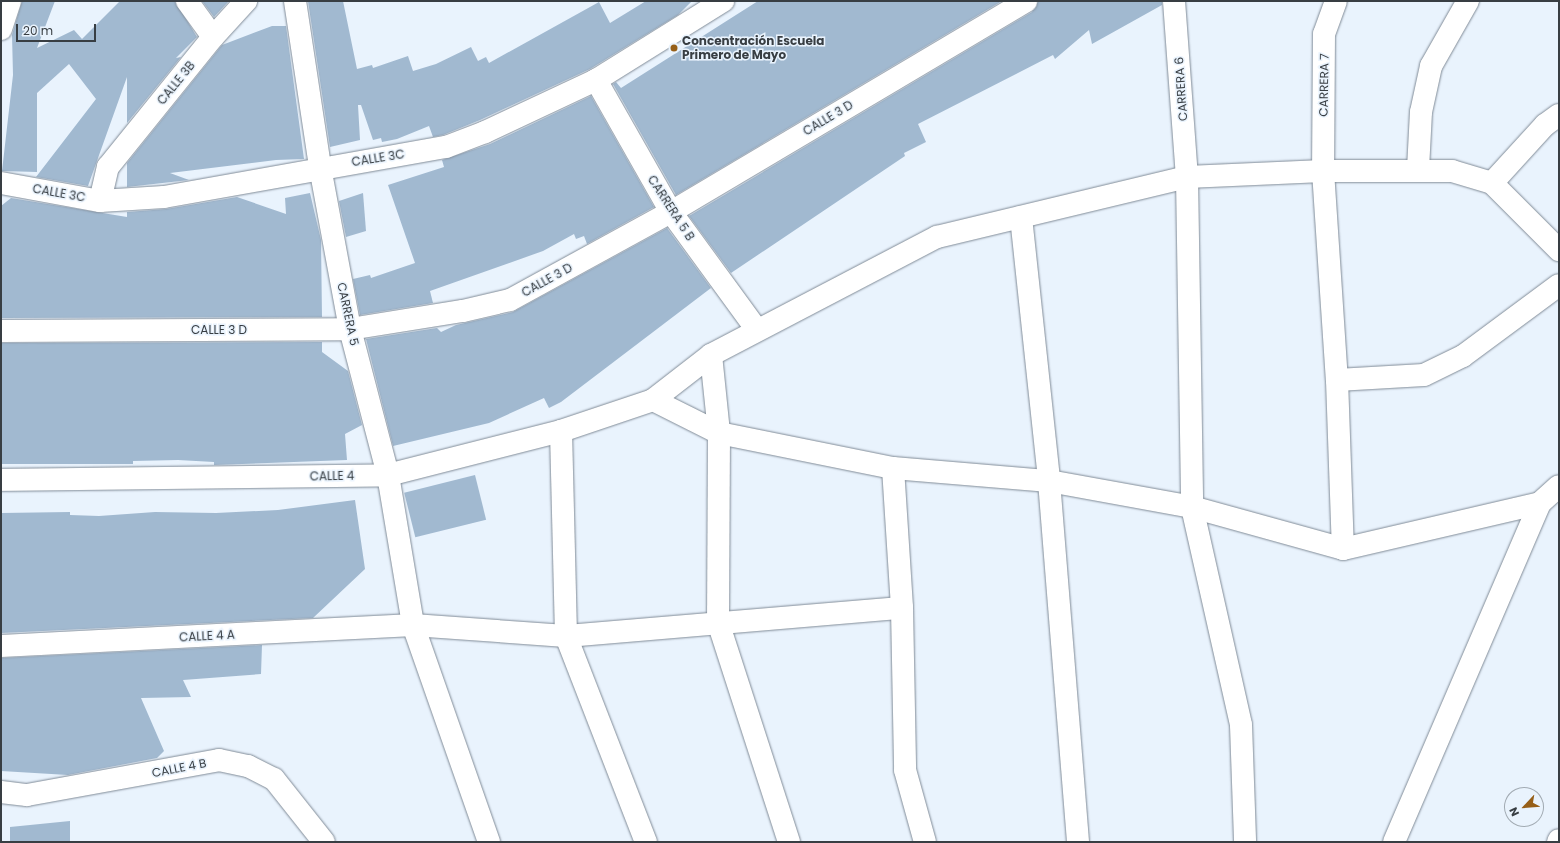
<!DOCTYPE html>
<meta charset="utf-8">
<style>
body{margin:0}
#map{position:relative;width:1560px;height:843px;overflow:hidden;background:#e9f3fd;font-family:Poppins,sans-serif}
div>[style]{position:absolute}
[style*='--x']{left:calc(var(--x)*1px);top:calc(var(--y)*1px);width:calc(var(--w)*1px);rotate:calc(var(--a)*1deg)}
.building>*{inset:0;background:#a1b9d0;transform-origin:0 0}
.roads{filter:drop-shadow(0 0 1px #808b97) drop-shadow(0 0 1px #808b97)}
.minor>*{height:22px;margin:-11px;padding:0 11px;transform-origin:11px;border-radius:11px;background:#fff}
.tertiary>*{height:22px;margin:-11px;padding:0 11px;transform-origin:11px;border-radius:11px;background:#fff}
.dots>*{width:11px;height:11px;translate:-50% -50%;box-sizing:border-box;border:2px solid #e9f3fd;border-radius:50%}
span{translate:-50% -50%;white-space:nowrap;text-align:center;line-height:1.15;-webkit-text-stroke:3px #e9f3fd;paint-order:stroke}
.poi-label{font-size:12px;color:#383e43;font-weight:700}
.left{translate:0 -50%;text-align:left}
.street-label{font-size:12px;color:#383e43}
.frame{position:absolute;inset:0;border:2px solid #383e43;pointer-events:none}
.north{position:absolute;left:1504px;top:787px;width:40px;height:40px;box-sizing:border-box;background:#e9f3fd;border:1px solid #a2abb3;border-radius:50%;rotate:244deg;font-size:11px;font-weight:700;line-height:16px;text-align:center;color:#383e43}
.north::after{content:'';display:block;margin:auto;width:14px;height:18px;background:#965f18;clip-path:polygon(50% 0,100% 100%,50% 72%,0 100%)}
.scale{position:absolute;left:16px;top:24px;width:80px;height:18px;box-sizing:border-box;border:2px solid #383e43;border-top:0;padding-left:5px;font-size:12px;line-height:14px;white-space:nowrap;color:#383e43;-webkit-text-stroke:3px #e9f3fd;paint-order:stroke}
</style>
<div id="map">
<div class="building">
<div style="clip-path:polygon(22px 1px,55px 1px,37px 48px,74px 30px,82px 39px,120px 1px,175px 1px,197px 37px,176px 58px,181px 57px,127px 123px,127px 77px,88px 186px,36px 177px,96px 99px,69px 64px,37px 93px,37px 172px,2px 171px,13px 75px,12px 35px)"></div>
<div style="clip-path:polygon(202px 1px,229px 1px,214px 17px)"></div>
<div style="clip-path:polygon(308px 1px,343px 1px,357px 69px,372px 65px,373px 68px,408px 56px,413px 71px,436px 64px,471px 47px,478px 61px,486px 57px,489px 63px,599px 2px,610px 23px,646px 1px,692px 1px,678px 15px,590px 69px,480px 120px,443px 135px,433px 137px,429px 126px,397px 139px,382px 142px,381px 138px,373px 140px,361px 105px,358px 105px,360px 140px,330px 147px)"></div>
<div style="clip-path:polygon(758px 1px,1002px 1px,676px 195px,613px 84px,616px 82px,621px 88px)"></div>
<div style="clip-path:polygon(1038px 1px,1162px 1px,1162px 5px,1092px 44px,1089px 30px,1055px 59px,1053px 55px,918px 124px,926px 142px,904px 153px,905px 156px,731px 273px,689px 216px,1032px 12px)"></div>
<div style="clip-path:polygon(272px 26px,286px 26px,304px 159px,276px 160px,170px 173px,189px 180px,127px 187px,127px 163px,222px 45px)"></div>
<div style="clip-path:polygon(591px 96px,654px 207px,587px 244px,584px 236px,576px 239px,574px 234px,543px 251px,430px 291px,433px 303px,360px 315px,353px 279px,370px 275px,371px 278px,415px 263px,388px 185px,444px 167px,442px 160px,490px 144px)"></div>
<div style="clip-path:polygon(310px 193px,321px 240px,322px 317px,1px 318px,1px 206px,11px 198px,127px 217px,127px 212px,166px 209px,237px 197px,286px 214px,285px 198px)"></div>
<div style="clip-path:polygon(363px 193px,366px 231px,346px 237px,339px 201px)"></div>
<div style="clip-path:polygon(667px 228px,711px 288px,561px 402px,549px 408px,544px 398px,489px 423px,393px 446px,366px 339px,437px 328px,441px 332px,456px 325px,513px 312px)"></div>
<div style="clip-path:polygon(322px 342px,322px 352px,348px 371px,362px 425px,345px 434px,347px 460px,214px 465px,214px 462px,178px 460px,133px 461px,133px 464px,1px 464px,1px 343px)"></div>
<div style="left:475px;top:475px;width:46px;height:73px;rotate:76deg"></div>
<div style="clip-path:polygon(355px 500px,365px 569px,313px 618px,1px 633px,1px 513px,70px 512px,70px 515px,99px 516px,155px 512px,216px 513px,278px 510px)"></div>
<div style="clip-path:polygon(262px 645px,261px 674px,183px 680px,191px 697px,141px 698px,164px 751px,157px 758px,68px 775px,1px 771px,1px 658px)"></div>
<div style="clip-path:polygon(70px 821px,70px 842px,10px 842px,10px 827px)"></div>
</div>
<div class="roads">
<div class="minor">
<div style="--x:187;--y:1;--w:44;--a:54.2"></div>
<div style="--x:295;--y:1;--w:168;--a:81.4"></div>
<div style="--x:320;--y:167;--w:165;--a:79.5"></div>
<div style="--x:350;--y:329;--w:151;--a:75.4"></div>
<div style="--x:388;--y:475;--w:152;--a:80.5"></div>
<div style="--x:413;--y:625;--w:230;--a:70.7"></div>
<div style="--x:1174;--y:1;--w:176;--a:85.8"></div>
<div style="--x:1187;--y:177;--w:330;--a:89.1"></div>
<div style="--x:1192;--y:507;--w:223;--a:77.3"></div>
<div style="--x:1241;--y:725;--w:117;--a:88"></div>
<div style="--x:1336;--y:1;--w:35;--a:110"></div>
<div style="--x:1324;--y:34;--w:137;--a:90.4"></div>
<div style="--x:1323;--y:171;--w:209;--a:86.2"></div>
<div style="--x:1337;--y:380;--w:169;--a:88"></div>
<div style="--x:1;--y:29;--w:29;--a:-72"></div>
<div style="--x:596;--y:80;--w:152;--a:60.4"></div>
<div style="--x:671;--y:212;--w:146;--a:53.9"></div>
<div style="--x:1418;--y:169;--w:57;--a:-87"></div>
<div style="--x:1421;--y:112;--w:47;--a:-77.7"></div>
<div style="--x:1431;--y:66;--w:75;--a:-60.4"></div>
<div style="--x:1;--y:183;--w:101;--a:10.3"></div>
<div style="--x:100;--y:201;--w:64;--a:-3.6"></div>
<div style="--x:164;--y:197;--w:286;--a:-10.1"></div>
<div style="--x:446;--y:147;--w:42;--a:-21"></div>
<div style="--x:485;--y:132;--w:123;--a:-25.1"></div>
<div style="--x:596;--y:80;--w:150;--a:-31.9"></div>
<div style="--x:1492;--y:183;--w:79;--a:-47.6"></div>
<div style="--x:1545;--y:125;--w:17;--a:-36"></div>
<div style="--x:100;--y:201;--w:35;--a:-77"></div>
<div style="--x:108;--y:167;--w:167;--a:-51.1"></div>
<div style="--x:213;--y:37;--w:49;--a:-47.5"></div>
<div style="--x:1021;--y:217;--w:265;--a:83.9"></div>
<div style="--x:1049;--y:481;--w:362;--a:85.4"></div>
<div style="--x:1;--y:331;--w:349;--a:-0.3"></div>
<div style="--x:350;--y:329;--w:114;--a:-9.1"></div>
<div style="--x:463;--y:311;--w:48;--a:-13.2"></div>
<div style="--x:510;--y:300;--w:183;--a:-28.7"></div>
<div style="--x:671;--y:212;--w:413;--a:-30.7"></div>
<div style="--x:711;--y:355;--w:78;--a:84.1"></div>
<div style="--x:719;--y:433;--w:189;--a:90.3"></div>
<div style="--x:718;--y:622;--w:231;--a:72.1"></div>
<div style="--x:1337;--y:380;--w:87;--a:-3.3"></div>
<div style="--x:1424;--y:375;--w:43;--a:-26"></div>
<div style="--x:1463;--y:356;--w:119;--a:-36.5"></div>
<div style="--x:653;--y:400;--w:74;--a:26.6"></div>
<div style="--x:719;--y:433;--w:177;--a:11.4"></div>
<div style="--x:893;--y:468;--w:157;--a:4.8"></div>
<div style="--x:1049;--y:481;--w:145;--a:10.3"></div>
<div style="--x:1192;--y:507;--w:157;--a:15.5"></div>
<div style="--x:1343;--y:549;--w:202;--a:-13.1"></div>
<div style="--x:561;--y:431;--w:205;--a:88.6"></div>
<div style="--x:566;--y:636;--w:221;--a:68.8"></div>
<div style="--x:893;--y:468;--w:140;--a:86.3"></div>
<div style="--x:902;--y:608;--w:162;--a:88.9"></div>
<div style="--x:905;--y:770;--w:75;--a:74.5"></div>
<div style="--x:1;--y:480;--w:387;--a:-0.7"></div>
<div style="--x:388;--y:475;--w:179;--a:-14.3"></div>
<div style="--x:561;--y:431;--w:97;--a:-18.6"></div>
<div style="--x:653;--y:400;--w:73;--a:-37.8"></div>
<div style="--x:711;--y:355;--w:255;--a:-27.6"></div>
<div style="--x:937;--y:237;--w:257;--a:-13.5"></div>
<div style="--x:1187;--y:177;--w:136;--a:-2.5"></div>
<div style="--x:1323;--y:171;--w:129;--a:0"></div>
<div style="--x:1452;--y:171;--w:42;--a:16.7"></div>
<div style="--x:1492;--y:183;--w:95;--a:45"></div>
<div style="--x:1;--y:646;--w:413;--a:-2.9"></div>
<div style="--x:413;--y:625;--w:153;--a:4.1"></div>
<div style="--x:566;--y:636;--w:337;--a:-4.8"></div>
<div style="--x:1;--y:792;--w:26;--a:7"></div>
<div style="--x:27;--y:795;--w:195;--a:-10.3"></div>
<div style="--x:219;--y:760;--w:30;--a:12"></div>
<div style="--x:248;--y:766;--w:29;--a:27"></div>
<div style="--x:274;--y:779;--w:80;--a:51.6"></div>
<div style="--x:1558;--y:842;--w:2;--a:-63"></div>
</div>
<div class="tertiary">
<div style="--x:1394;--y:842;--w:369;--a:-66.7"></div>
<div style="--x:1540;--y:503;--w:25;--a:-42"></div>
</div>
</div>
<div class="dots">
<div style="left:674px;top:48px;background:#965f18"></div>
</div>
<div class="poi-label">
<span class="left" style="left:682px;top:48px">Concentración Escuela<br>Primero de Mayo</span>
</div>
<div class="street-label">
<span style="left:176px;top:83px;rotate:-51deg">CALLE 3B</span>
<span style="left:1324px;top:85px;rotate:-89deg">CARRERA 7</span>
<span style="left:1181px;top:89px;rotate:-94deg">CARRERA 6</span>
<span style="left:828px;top:118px;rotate:-31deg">CALLE 3 D</span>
<span style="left:378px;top:158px;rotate:-9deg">CALLE 3C</span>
<span style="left:59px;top:193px;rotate:10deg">CALLE 3C</span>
<span style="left:671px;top:208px;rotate:57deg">CARRERA 5 B</span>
<span style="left:547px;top:280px;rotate:-29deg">CALLE 3 D</span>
<span style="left:348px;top:314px;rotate:78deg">CARRERA 5</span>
<span style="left:219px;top:330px">CALLE 3 D</span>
<span style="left:332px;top:476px;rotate:-1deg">CALLE 4</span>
<span style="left:207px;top:636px;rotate:-3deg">CALLE 4 A</span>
<span style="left:179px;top:768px;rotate:-11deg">CALLE 4 B</span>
</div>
<div class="frame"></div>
<div class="north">N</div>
<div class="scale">20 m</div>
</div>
